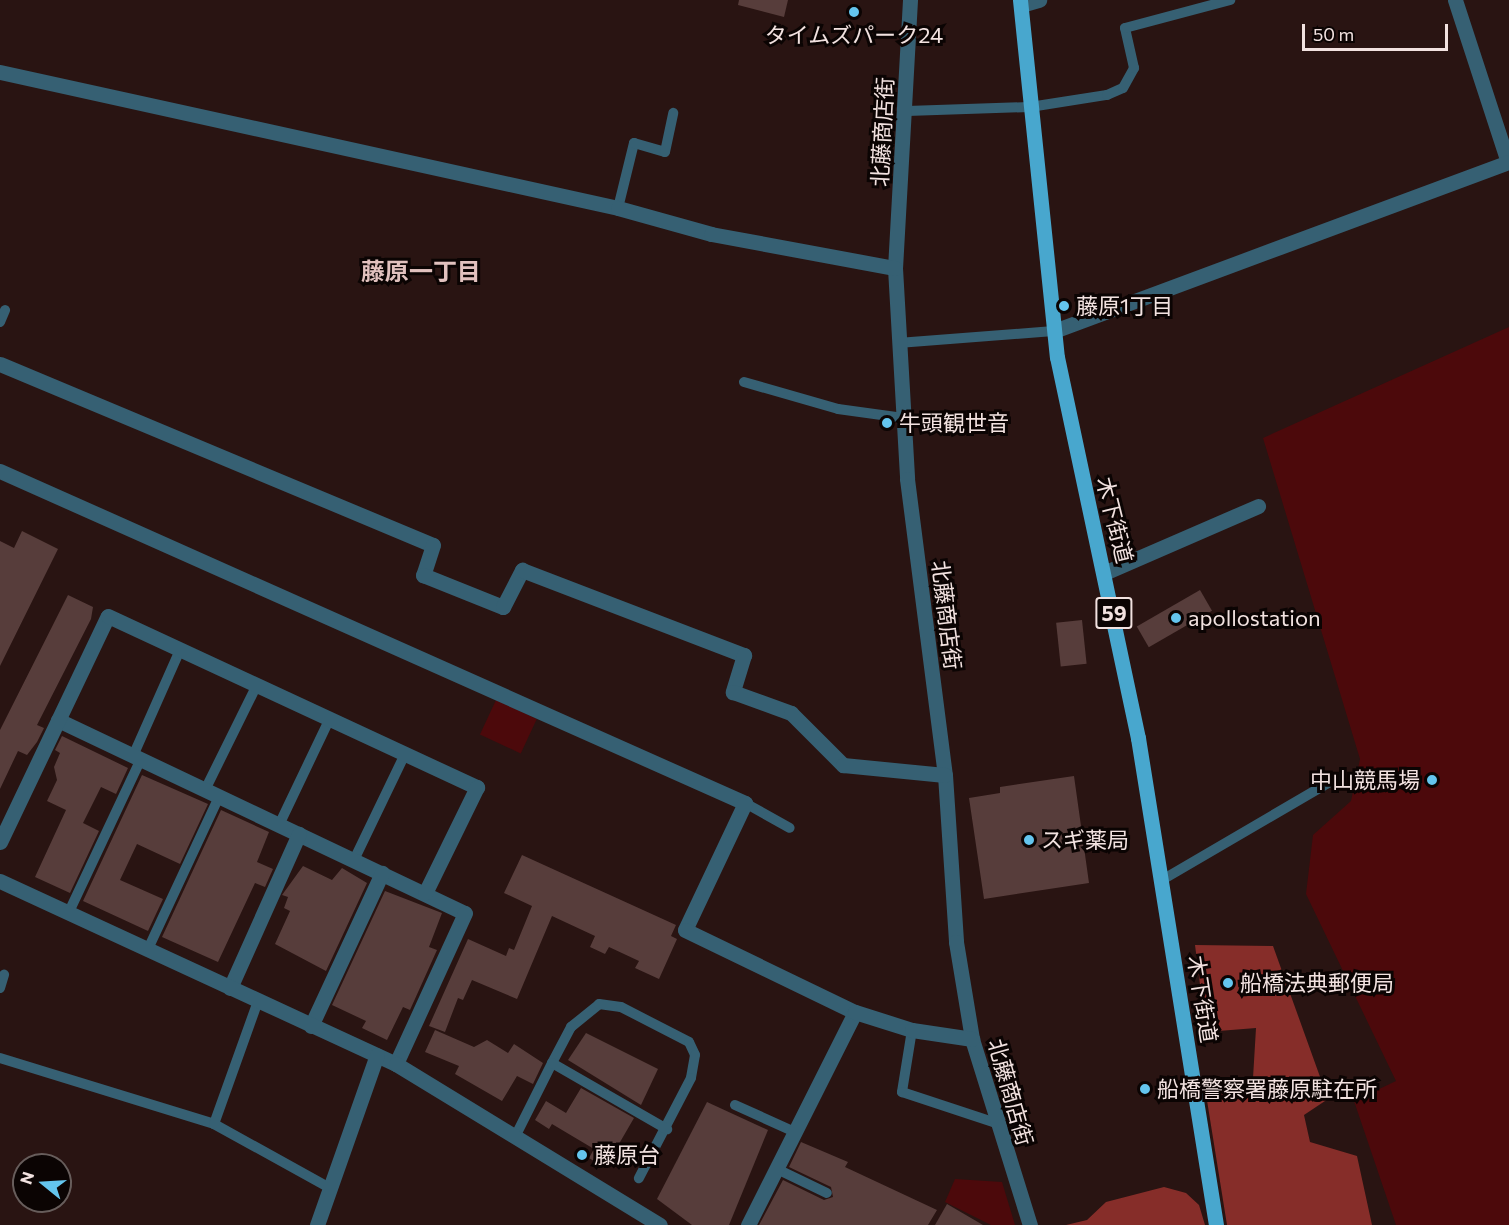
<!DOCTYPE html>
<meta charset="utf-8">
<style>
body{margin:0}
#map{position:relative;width:1509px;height:1225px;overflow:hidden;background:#291412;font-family:Commissioner,"Noto Sans JP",sans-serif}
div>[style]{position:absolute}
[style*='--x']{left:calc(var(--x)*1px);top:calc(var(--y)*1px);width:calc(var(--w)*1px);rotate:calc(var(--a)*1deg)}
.green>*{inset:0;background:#4c090b;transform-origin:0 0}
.forest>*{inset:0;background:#862d29}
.building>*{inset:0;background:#573d3b;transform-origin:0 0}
.service>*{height:10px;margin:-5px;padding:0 5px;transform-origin:5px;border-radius:5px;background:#366073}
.minor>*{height:15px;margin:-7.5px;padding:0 7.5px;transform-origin:7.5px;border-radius:7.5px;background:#366073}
.tertiary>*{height:15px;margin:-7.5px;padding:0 7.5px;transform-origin:7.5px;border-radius:7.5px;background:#366073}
.primary>*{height:15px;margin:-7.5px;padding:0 7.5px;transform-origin:7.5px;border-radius:7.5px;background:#48a7ce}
.dots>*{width:16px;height:16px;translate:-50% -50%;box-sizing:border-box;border:3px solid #0b0403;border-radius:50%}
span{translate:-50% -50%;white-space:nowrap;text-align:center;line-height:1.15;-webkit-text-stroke:6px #0b0403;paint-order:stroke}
.shield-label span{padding:2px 4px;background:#0b0403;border:2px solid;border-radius:4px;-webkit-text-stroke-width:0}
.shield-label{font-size:21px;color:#f2e2e0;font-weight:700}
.poi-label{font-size:22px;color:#f2e2e0}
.left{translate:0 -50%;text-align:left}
.right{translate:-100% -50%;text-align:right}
.street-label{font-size:22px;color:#f2e2e0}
.neighbourhood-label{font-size:24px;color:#e1c1be;font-weight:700}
.north{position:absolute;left:12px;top:1153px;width:60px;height:60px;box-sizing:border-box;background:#0b0403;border:2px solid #675d5b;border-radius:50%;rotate:288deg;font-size:16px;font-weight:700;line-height:24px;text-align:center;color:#f2e2e0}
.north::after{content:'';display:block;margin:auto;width:21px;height:27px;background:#64c5ee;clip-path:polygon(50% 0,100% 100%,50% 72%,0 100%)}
.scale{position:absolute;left:1302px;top:24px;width:146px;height:27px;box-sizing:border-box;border:3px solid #f2e2e0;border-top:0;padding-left:8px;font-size:18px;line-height:21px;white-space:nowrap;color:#f2e2e0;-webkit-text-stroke:4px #0b0403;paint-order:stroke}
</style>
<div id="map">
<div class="green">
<div style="clip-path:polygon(1509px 327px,1509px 1225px,1396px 1225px,1354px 1101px,1396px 1081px,1306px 894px,1313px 835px,1351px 801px,1360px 759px,1263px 438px)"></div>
<div style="left:496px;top:700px;width:45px;height:38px;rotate:25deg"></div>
<div style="clip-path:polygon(955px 1179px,1002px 1182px,1015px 1225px,991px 1225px,945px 1202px)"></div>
</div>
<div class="forest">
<div style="clip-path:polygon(1195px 945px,1273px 946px,1328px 1099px,1304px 1115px,1310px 1142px,1357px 1156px,1372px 1225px,1227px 1225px,1205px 1088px,1253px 1078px,1256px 1028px,1206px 1032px)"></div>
<div style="clip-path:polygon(1164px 1187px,1186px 1193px,1199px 1205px,1205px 1225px,1066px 1225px,1087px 1220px,1106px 1202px)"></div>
</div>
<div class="building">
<div style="clip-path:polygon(739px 0,788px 0,784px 17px,738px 5px)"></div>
<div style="clip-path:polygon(22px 531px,58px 549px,0 666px,0 541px,14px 548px)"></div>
<div style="left:1200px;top:590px;width:24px;height:73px;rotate:60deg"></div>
<div style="clip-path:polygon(68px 595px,93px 607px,91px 619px,37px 725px,44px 728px,37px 742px,27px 755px,18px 751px,0 789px,0 730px)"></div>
<div style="left:1082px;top:620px;width:44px;height:26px;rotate:84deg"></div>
<div style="clip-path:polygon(62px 736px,128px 768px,116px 794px,101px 787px,83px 823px,99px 831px,70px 893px,35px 877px,66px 810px,47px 801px,57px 780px,54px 767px,60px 753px,55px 750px)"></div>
<div style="clip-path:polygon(142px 775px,208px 804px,180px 864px,137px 844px,120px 880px,163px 899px,148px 931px,83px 901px)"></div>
<div style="clip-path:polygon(1074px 776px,1089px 883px,984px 899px,969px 798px,1000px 793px,1000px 787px)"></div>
<div style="clip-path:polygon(221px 810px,269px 832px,257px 862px,273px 869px,265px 887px,255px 883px,218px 962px,162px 937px)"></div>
<div style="clip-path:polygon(522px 855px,676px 925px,671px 936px,677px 939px,659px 979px,635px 968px,639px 961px,609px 947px,605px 954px,590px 947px,595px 936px,552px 916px,517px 999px,472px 980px,463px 1000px,458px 998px,445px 1032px,429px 1026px,468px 939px,506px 956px,509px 948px,514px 950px,532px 906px,504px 893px)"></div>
<div style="clip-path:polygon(303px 866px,332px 880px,342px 868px,367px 883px,326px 971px,275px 944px,290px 911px,284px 908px,288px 897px,282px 895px)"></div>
<div style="clip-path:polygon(385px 891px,442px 913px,429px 947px,437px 950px,410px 1010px,403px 1007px,387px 1040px,362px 1028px,366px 1021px,332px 1005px)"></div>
<div style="clip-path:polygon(435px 1030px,474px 1047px,487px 1040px,508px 1053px,514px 1044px,543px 1063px,533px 1084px,517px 1076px,502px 1101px,455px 1074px,459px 1066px,425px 1052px)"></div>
<div style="clip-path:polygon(586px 1033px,658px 1069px,641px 1105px,568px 1060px)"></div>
<div style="clip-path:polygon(581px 1088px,634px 1118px,605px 1168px,589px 1158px,594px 1149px,552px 1124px,549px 1129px,535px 1120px,546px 1101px,566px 1113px)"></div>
<div style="clip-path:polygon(707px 1102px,768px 1130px,729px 1225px,692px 1225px,657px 1199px)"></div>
<div style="clip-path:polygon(801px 1142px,848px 1162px,845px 1167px,937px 1210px,928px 1225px,759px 1225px,783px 1180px,824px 1200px,833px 1197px,831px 1187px,789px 1167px)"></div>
<div style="clip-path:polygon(947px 1204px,983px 1225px,935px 1225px)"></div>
</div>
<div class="service">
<div style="--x:907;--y:111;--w:123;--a:-1.9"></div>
<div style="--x:1030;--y:107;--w:78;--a:-8.9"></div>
<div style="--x:1107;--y:95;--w:17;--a:-24"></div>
<div style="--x:1123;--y:88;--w:23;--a:-61"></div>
<div style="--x:1134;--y:68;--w:41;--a:-102.7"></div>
<div style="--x:1125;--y:28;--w:109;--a:-14.9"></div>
<div style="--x:618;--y:208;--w:67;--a:-76.2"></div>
<div style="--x:634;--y:143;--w:32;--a:16"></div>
<div style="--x:665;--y:152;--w:40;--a:-78"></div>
<div style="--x:0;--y:322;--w:13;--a:-67"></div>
<div style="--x:898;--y:343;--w:156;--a:-4.4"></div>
<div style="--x:744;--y:382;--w:98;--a:16"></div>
<div style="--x:838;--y:409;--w:66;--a:7.9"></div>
<div style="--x:133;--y:756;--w:116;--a:-66.1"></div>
<div style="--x:205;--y:790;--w:115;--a:-63.7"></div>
<div style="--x:745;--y:803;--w:51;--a:29.1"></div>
<div style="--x:279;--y:825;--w:116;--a:-64.5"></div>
<div style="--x:354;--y:860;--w:118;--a:-64.3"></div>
<div style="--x:1162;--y:880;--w:204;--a:-30.3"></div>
<div style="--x:68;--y:914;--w:171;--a:-64.8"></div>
<div style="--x:148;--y:949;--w:168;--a:-65"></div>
<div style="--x:0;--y:988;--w:14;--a:-73"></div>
<div style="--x:912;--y:1030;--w:63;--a:99.2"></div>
<div style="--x:902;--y:1092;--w:99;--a:18.3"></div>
<div style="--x:0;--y:1058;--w:224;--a:17.1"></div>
<div style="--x:214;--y:1124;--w:132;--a:28.9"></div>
<div style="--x:552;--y:1063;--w:41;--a:-62.2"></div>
<div style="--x:571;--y:1027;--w:36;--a:-39"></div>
<div style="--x:599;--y:1004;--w:22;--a:8"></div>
<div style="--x:621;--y:1007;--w:76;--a:27.2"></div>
<div style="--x:689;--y:1042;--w:14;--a:65"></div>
<div style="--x:695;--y:1055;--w:23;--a:100"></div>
<div style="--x:691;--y:1078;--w:113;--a:117.5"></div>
<div style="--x:735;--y:1105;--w:68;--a:24.3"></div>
<div style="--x:214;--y:1124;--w:131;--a:-70.3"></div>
<div style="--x:517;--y:1133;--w:78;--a:-63.4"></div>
<div style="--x:552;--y:1063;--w:133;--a:29.9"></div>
<div style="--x:779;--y:1170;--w:53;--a:25.6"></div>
</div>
<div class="minor">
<div style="--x:910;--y:0;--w:268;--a:93.2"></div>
<div style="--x:895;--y:268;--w:211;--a:86.7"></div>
<div style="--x:907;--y:479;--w:298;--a:82.7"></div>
<div style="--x:945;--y:775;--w:167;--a:86.2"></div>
<div style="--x:956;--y:942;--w:98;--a:80.6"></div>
<div style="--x:972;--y:1039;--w:195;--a:72.7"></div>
<div style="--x:1455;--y:0;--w:170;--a:71.9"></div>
<div style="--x:1021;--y:5;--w:19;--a:-16"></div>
<div style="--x:0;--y:72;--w:633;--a:12.41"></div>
<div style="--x:618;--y:208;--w:97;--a:15.6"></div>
<div style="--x:711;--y:234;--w:187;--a:10.5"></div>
<div style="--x:1054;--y:331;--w:485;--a:-20.4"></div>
<div style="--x:0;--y:364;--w:469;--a:22.7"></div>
<div style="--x:433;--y:545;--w:32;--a:108"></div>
<div style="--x:423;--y:575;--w:86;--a:21.8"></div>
<div style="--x:503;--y:607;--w:42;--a:-62.8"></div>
<div style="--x:522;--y:570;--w:238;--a:21"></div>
<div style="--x:744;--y:655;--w:39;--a:107"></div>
<div style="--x:733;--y:692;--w:62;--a:19.9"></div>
<div style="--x:791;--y:713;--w:74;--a:45"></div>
<div style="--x:843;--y:765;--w:102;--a:5.6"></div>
<div style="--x:0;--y:471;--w:816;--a:24.02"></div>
<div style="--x:745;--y:803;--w:140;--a:115.3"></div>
<div style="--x:685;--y:930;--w:189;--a:25.8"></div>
<div style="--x:1104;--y:573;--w:168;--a:-23.5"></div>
<div style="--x:58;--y:720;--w:450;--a:25.4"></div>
<div style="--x:465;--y:913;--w:166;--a:114.6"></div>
<div style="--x:0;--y:842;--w:250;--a:-64.5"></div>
<div style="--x:108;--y:616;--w:407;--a:24.9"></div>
<div style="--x:477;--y:787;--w:118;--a:116.1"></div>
<div style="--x:230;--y:988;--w:169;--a:-65.9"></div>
<div style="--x:311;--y:1026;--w:169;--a:-65.1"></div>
<div style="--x:748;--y:1225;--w:238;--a:-63.3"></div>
<div style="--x:855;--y:1012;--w:60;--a:17.5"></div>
<div style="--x:912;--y:1030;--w:61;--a:8.5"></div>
</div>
<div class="tertiary">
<div style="--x:0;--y:881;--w:436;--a:24.8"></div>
<div style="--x:396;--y:1064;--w:309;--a:31.4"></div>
<div style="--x:317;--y:1225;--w:180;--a:-70.6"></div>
</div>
<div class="primary">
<div style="--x:1020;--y:0;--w:359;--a:84.1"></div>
<div style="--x:1057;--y:357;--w:390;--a:78"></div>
<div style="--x:1138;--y:738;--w:493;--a:80.9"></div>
</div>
<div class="dots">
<div style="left:854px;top:12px;background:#64c5ee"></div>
<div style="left:1064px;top:306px;background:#64c5ee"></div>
<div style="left:887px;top:423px;background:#64c5ee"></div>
<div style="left:1176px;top:618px;background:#64c5ee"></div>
<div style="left:1432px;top:780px;background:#64c5ee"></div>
<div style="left:1029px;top:840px;background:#64c5ee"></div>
<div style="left:1228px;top:983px;background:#64c5ee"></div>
<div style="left:1145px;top:1089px;background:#64c5ee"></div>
<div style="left:582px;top:1155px;background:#64c5ee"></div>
</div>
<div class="shield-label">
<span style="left:1114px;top:613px">59</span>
</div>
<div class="poi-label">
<span style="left:854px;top:35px">タイムズパーク24</span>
<span class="left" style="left:1076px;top:306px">藤原1丁目</span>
<span class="left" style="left:899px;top:423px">牛頭観世音</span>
<span class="left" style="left:1188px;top:618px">apollostation</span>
<span class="right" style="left:1420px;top:780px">中山競馬場</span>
<span class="left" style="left:1041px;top:840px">スギ薬局</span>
<span class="left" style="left:1240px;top:983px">船橋法典郵便局</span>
<span class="left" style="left:1157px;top:1089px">船橋警察署藤原駐在所</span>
<span class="left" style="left:594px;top:1155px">藤原台</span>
</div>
<div class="street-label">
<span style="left:882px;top:132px;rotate:-87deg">北藤商店街</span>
<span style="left:1115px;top:520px;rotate:76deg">木下街道</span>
<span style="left:947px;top:615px;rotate:83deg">北藤商店街</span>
<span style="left:1203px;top:999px;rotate:81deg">木下街道</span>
<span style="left:1011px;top:1092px;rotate:74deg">北藤商店街</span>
</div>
<div class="neighbourhood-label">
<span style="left:421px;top:271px">藤原一丁目</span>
</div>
<div class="north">N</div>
<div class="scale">50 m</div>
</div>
